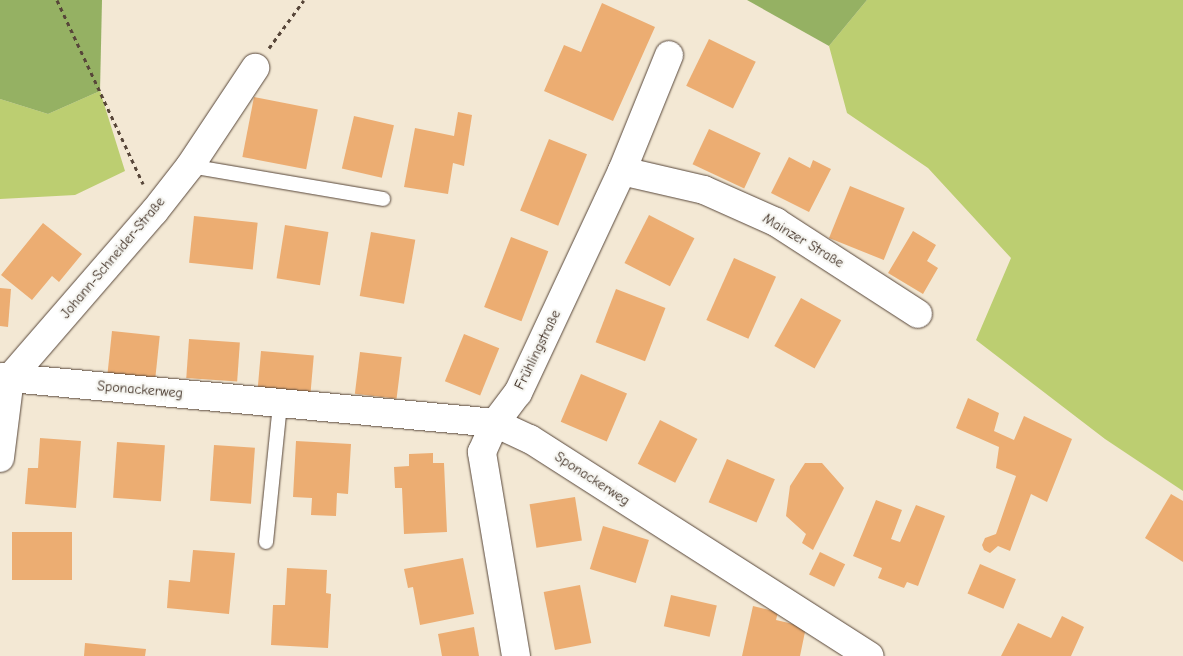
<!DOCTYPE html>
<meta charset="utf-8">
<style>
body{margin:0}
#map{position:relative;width:1183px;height:656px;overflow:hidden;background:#f3e8d4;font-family:"Comic Neue",sans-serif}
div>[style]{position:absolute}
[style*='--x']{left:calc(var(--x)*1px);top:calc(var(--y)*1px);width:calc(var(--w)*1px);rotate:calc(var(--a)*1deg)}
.green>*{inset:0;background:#bcce71}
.forest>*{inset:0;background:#95b163}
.building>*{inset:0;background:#ecad72;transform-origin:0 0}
.path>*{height:3px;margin-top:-1.5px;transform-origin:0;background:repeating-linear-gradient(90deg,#574639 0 4px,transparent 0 8px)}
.roads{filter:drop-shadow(0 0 1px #574639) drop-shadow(0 0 1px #574639)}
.service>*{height:14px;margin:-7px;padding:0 7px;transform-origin:7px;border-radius:7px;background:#fff}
.minor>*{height:28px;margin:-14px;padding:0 14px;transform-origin:14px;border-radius:14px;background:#fff}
span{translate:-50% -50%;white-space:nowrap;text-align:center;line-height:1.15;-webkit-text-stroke:4.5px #f6f6f2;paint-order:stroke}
.street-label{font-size:14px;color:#3b2a1e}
</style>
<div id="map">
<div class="green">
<div style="clip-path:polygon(867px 0,1183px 0,1183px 491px,1105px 439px,976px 340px,1011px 258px,928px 168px,847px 113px,829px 46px)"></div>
<div style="clip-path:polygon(100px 91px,125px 171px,75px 195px,0 199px,0 99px,48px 114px)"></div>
</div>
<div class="forest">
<div style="clip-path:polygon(0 0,102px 0,100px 91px,48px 114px,0 99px)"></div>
<div style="clip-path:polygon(747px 0,867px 0,829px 46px)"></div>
</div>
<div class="building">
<div style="clip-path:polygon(602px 3px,655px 27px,613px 121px,544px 91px,564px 45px,581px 52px)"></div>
<div style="left:709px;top:39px;width:52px;height:52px;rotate:26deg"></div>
<div style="left:254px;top:97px;width:65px;height:61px;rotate:11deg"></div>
<div style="clip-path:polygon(458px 112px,472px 115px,464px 166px,453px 163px,448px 194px,404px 187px,415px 128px,454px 136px)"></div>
<div style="left:354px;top:116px;width:41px;height:54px;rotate:13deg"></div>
<div style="left:709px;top:129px;width:57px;height:39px;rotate:25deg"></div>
<div style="left:549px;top:139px;width:41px;height:77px;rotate:22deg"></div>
<div style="clip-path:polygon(789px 157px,810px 168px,813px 160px,831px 169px,809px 212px,771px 193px)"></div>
<div style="left:850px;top:186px;width:59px;height:56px;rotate:22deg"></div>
<div style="left:649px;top:215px;width:51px;height:54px;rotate:27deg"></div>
<div style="left:194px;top:216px;width:64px;height:47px;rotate:6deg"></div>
<div style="clip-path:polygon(43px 223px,82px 254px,59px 282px,52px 276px,32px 300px,1px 275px)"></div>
<div style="left:285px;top:225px;width:44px;height:54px;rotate:9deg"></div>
<div style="clip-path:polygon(913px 231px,936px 245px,927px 261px,938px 268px,923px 294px,888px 273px)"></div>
<div style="left:371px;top:232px;width:45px;height:65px;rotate:10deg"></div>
<div style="left:511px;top:237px;width:40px;height:75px;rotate:21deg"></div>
<div style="left:734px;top:258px;width:46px;height:68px;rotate:24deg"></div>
<div style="clip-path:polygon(0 288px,11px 289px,8px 327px,0 326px)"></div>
<div style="left:616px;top:289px;width:53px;height:57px;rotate:21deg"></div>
<div style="left:801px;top:298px;width:46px;height:55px;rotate:29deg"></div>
<div style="left:112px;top:331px;width:48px;height:43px;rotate:6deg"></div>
<div style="left:464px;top:334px;width:38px;height:51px;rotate:22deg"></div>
<div style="left:189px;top:339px;width:51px;height:39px;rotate:4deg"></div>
<div style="left:261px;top:351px;width:53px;height:37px;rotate:5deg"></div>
<div style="left:360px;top:352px;width:42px;height:42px;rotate:7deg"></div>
<div style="left:581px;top:374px;width:50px;height:52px;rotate:23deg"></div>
<div style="clip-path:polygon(968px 398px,999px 413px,994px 431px,1014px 440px,1024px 416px,1072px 439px,1047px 502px,1031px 494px,1010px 551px,998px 546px,990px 553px,984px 550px,982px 545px,985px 538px,996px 534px,1016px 476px,996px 468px,999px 447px,956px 428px)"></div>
<div style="left:660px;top:420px;width:42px;height:49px;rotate:27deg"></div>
<div style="clip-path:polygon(40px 438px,81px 441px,76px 508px,25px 504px,28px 468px,38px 468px)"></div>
<div style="clip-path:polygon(296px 441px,351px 444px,348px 494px,337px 493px,336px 516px,311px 515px,312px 498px,293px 497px)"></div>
<div style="left:117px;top:442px;width:48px;height:56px;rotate:4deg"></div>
<div style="left:214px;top:445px;width:41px;height:56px;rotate:4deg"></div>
<div style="clip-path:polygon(433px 453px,433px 463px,444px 463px,447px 532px,404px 534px,402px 488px,395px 488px,394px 467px,409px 466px,409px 454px)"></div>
<div style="left:727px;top:459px;width:52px;height:47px;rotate:23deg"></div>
<div style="clip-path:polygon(805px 463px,822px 463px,844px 488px,813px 550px,802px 543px,806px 534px,786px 516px,790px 486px)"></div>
<div style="clip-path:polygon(1171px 494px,1183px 501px,1183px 562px,1145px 538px)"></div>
<div style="left:575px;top:497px;width:44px;height:46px;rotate:81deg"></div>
<div style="clip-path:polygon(876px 500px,902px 510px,891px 539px,900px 542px,916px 505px,945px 516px,918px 586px,907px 582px,904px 588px,878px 578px,882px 568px,853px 556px)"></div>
<div style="left:603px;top:526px;width:48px;height:45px;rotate:17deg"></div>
<div style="left:12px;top:532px;width:60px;height:48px"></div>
<div style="clip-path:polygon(193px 550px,235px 553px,229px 614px,167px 608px,169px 580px,190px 582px)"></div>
<div style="left:820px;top:552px;width:28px;height:25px;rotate:26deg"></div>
<div style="clip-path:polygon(463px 558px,474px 614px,420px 625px,413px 587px,408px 588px,404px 569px)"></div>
<div style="left:980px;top:564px;width:39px;height:32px;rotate:23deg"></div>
<div style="clip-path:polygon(287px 568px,327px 570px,326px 593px,331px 594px,328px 648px,271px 645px,273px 605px,285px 605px)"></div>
<div style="left:580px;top:585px;width:59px;height:37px;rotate:79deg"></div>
<div style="left:671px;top:595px;width:47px;height:32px;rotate:13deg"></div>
<div style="clip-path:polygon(753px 606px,778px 612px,776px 620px,806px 627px,800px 656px,742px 656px)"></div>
<div style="clip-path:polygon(1062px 616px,1084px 627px,1071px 656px,1001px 656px,1018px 623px,1051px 638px)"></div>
<div style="clip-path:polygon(474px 627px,479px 656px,442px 656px,438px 634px)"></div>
<div style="clip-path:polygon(85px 643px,146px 649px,145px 656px,84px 656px)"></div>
</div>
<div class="path">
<div style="--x:57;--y:0;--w:203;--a:64.9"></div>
<div style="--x:269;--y:48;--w:59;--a:-53.9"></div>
</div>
<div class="roads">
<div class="service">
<div style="--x:190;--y:166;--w:196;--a:9.7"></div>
<div style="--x:266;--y:542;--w:140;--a:-84.2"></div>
</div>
<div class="minor">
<div style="--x:622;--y:171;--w:84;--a:13"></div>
<div style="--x:704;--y:190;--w:79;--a:24"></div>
<div style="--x:776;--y:222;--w:169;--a:32.9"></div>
<div style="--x:0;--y:377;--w:497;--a:5.3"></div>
<div style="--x:495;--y:423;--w:38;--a:25"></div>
<div style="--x:530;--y:439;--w:403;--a:32.6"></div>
<div style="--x:0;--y:458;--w:81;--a:-82.9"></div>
<div style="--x:10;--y:378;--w:220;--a:-49.1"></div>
<div style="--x:154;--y:212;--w:58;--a:-52"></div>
<div style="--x:190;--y:166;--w:118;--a:-56.4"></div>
<div style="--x:516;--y:656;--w:207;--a:-99.5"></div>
<div style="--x:482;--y:452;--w:32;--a:-66"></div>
<div style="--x:495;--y:423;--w:38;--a:-53"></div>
<div style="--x:518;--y:393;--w:245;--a:-64.9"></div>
<div style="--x:622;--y:171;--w:125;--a:-67.9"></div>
</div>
</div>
<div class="street-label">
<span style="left:803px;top:241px;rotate:31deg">Mainzer Straße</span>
<span style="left:113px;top:258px;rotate:-50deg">Johann-Schneider-Straße</span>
<span style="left:538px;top:350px;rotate:-64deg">Frühlingstraße</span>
<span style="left:140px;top:390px;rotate:5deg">Sponackerweg</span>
<span style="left:592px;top:479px;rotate:33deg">Sponackerweg</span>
</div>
</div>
